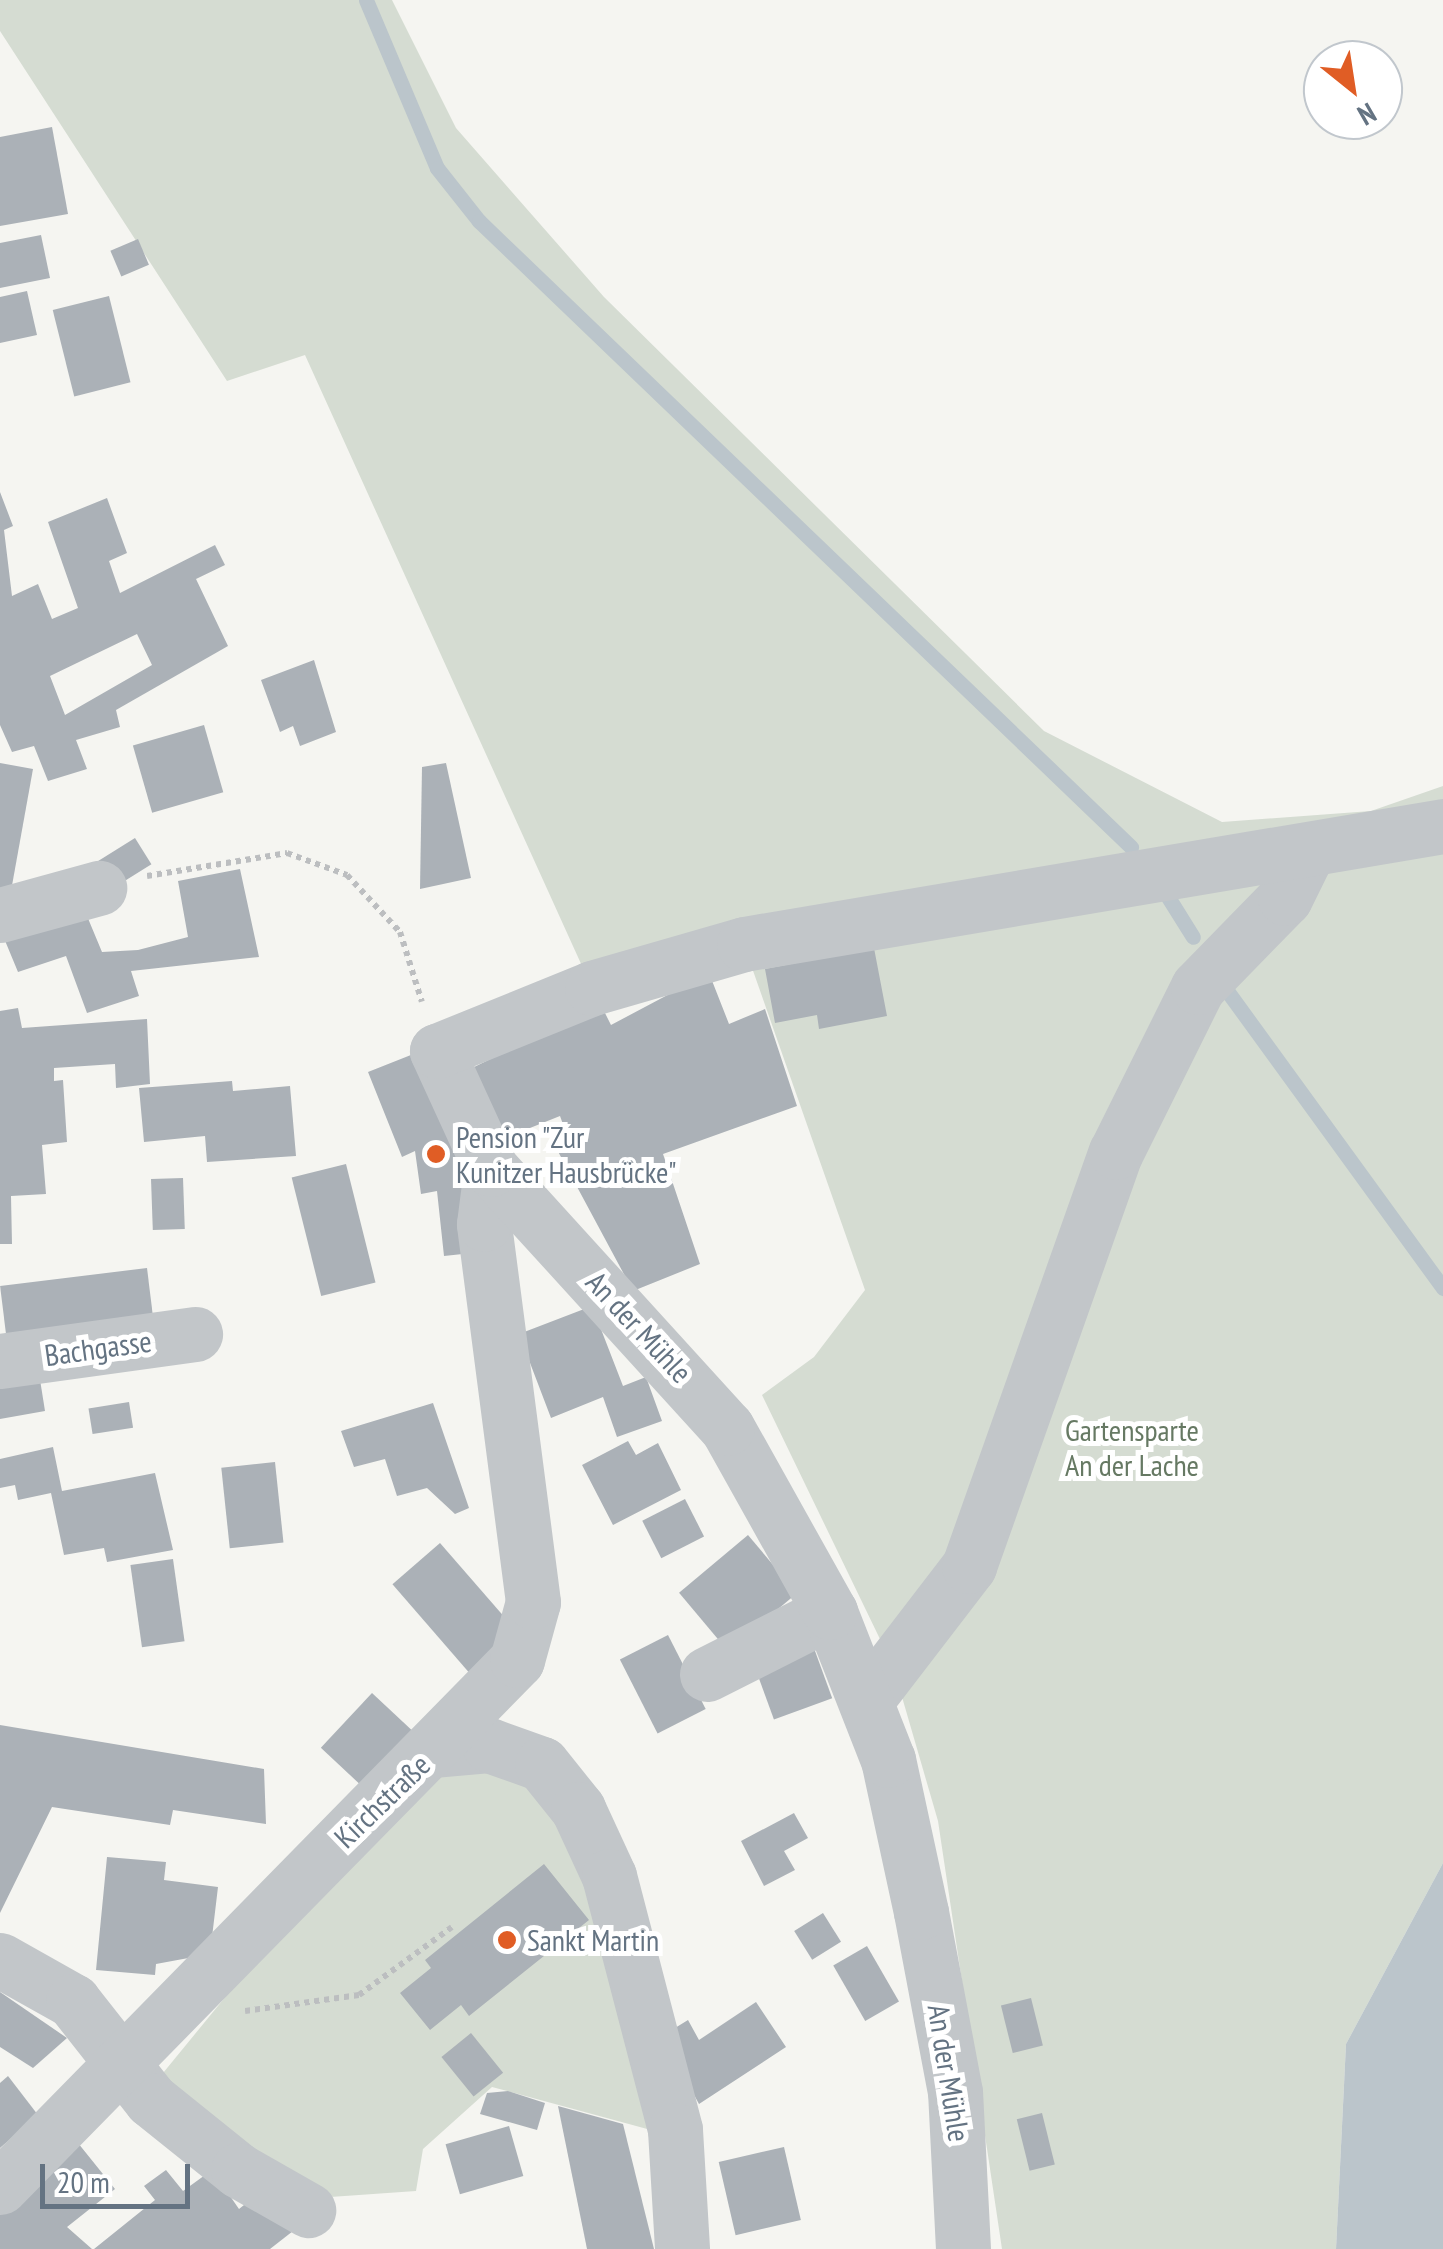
<!DOCTYPE html>
<meta charset="utf-8">
<style>
body{margin:0}
#map{position:relative;width:1443px;height:2249px;overflow:hidden;background:#f5f5f1;font-family:"PT Sans Narrow",sans-serif}
div>[style]{position:absolute}
[style*='--x']{left:calc(var(--x)*1px);top:calc(var(--y)*1px);width:calc(var(--w)*1px);rotate:calc(var(--a)*1deg)}
.green>*{inset:0;background:#d5dcd2}
.water>*{inset:0;background:#bbc5cb}
.stream>*{height:15px;margin:-7.5px;padding:0 7.5px;transform-origin:7.5px;border-radius:7.5px;background:#bbc5cb}
.building>*{inset:0;background:#abb1b7;transform-origin:0 0}
.path>*{height:6px;margin-top:-3px;transform-origin:0;background:repeating-linear-gradient(90deg,#bcbec0 0 5px,transparent 0 10px)}
.minor>*{height:55px;margin:-27.5px;padding:0 27.5px;transform-origin:27.5px;border-radius:27.5px;background:#c2c6c9}
.dots>*{width:28px;height:28px;translate:-50% -50%;box-sizing:border-box;border:5px solid #fff;border-radius:50%}
span{translate:-50% -50%;white-space:nowrap;text-align:center;line-height:1.15;-webkit-text-stroke:10px #fff;paint-order:stroke}
.poi-label{font-size:30px;color:#647382}
.left{translate:0 -50%;text-align:left}
.street-label{font-size:30px;color:#647382}
.park-label{font-size:30px;color:#667963}
.north{position:absolute;left:1303px;top:40px;width:100px;height:100px;box-sizing:border-box;background:#fff;border:2px solid #c1c7cd;border-radius:50%;rotate:150deg;font-size:28px;font-weight:700;line-height:40px;text-align:center;color:#647382}
.north::after{content:'';display:block;margin:auto;width:35px;height:45px;background:#e05d25;clip-path:polygon(50% 0,100% 100%,50% 72%,0 100%)}
.scale{position:absolute;left:40px;top:2164px;width:150px;height:45px;box-sizing:border-box;border:5px solid #647382;border-top:0;padding-left:12px;font-size:30px;line-height:35px;white-space:nowrap;color:#647382;-webkit-text-stroke:8px #fff;paint-order:stroke}
</style>
<div id="map">
<div class="green">
<div style="clip-path:polygon(0 0,392px 0,456px 128px,604px 297px,1044px 731px,1222px 822px,1371px 811px,1443px 786px,1443px 1863px,1346px 2044px,1336px 2249px,1002px 2249px,938px 1821px,893px 1666px,762px 1395px,814px 1357px,865px 1290px,744px 945px,592px 988px,305px 355px,227px 381px,0 31px)"></div>
<div style="clip-path:polygon(502px 1761px,564px 1815px,662px 2133px,492px 2087px,423px 2149px,416px 2191px,316px 2198px,154px 2084px,345px 1851px,437px 1770px)"></div>
</div>
<div class="water">
<div style="clip-path:polygon(1443px 1863px,1443px 2249px,1336px 2249px,1346px 2044px)"></div>
</div>
<div class="stream">
<div style="--x:366;--y:0;--w:182;--a:67.1"></div>
<div style="--x:437;--y:168;--w:68;--a:51.6"></div>
<div style="--x:479;--y:221;--w:904;--a:43.83"></div>
<div style="--x:1168;--y:897;--w:47;--a:58"></div>
<div style="--x:1225;--y:988;--w:371;--a:54"></div>
</div>
<div class="building">
<div style="clip-path:polygon(52px 127px,68px 214px,0 226px,0 137px)"></div>
<div style="clip-path:polygon(41px 235px,50px 278px,0 288px,0 243px)"></div>
<div style="left:138px;top:239px;width:28px;height:30px;rotate:67deg"></div>
<div style="clip-path:polygon(27px 291px,37px 335px,0 343px,0 297px)"></div>
<div style="left:109px;top:296px;width:89px;height:58px;rotate:76deg"></div>
<div style="clip-path:polygon(evenodd,0 492px,13px 526px,4px 530px,12px 596px,38px 584px,52px 619px,78px 608px,48px 522px,107px 498px,127px 553px,109px 561px,120px 593px,215px 545px,225px 565px,196px 579px,228px 646px,116px 710px,120px 727px,76px 740px,87px 769px,48px 781px,34px 746px,12px 752px,0 725px,0 492px,137px 634px,152px 665px,65px 715px,50px 676px,137px 634px)"></div>
<div style="clip-path:polygon(314px 660px,336px 732px,300px 746px,293px 726px,280px 732px,261px 680px)"></div>
<div style="left:204px;top:725px;width:70px;height:74px;rotate:74deg"></div>
<div style="clip-path:polygon(0 763px,33px 769px,11px 891px,0 889px)"></div>
<div style="clip-path:polygon(446px 763px,471px 878px,420px 889px,422px 767px)"></div>
<div style="left:135px;top:838px;width:31px;height:76px;rotate:58deg"></div>
<div style="clip-path:polygon(240px 869px,259px 957px,131px 971px,139px 996px,87px 1013px,66px 956px,18px 972px,1px 931px,82px 904px,102px 952px,138px 950px,188px 937px,178px 881px)"></div>
<div style="clip-path:polygon(874px 948px,887px 1016px,819px 1029px,817px 1015px,775px 1023px,765px 969px)"></div>
<div style="clip-path:polygon(709px 973px,729px 1024px,765px 1009px,797px 1106px,663px 1154px,700px 1264px,633px 1291px,554px 1144px,568px 1138px,560px 1116px,497px 1141px,468px 1070px,601px 1005px,611px 1025px)"></div>
<div style="clip-path:polygon(18px 1008px,22px 1028px,147px 1019px,150px 1084px,116px 1088px,115px 1064px,54px 1068px,54px 1081px,63px 1080px,67px 1142px,42px 1145px,46px 1194px,11px 1196px,12px 1244px,0 1244px,0 1011px)"></div>
<div style="clip-path:polygon(421px 1051px,454px 1136px,472px 1253px,444px 1256px,437px 1191px,421px 1194px,415px 1151px,402px 1157px,368px 1072px)"></div>
<div style="clip-path:polygon(232px 1081px,233px 1091px,290px 1086px,296px 1156px,207px 1162px,205px 1136px,144px 1142px,139px 1088px)"></div>
<div style="left:346px;top:1164px;width:122px;height:56px;rotate:76deg"></div>
<div style="left:183px;top:1178px;width:51px;height:32px;rotate:88deg"></div>
<div style="left:147px;top:1268px;width:59px;height:148px;rotate:83deg"></div>
<div style="clip-path:polygon(592px 1306px,623px 1386px,646px 1377px,662px 1421px,617px 1437px,603px 1397px,551px 1418px,519px 1334px)"></div>
<div style="clip-path:polygon(38px 1367px,45px 1411px,0 1419px,0 1373px)"></div>
<div style="left:129px;top:1402px;width:26px;height:41px;rotate:81deg"></div>
<div style="clip-path:polygon(433px 1403px,469px 1508px,455px 1514px,427px 1488px,397px 1496px,385px 1459px,354px 1467px,341px 1431px)"></div>
<div style="clip-path:polygon(628px 1441px,636px 1455px,658px 1443px,681px 1490px,613px 1525px,582px 1465px)"></div>
<div style="clip-path:polygon(53px 1447px,62px 1491px,155px 1473px,173px 1550px,107px 1562px,104px 1548px,64px 1555px,51px 1493px,18px 1500px,15px 1485px,0 1488px,0 1459px)"></div>
<div style="left:275px;top:1462px;width:81px;height:54px;rotate:84deg"></div>
<div style="left:685px;top:1499px;width:42px;height:48px;rotate:63deg"></div>
<div style="left:748px;top:1535px;width:76px;height:90px;rotate:50deg"></div>
<div style="left:440px;top:1543px;width:116px;height:63px;rotate:49deg"></div>
<div style="left:173px;top:1559px;width:83px;height:43px;rotate:82deg"></div>
<div style="left:668px;top:1635px;width:83px;height:54px;rotate:63deg"></div>
<div style="left:811px;top:1640px;width:62px;height:62px;rotate:70deg"></div>
<div style="left:372px;top:1693px;width:60px;height:75px;rotate:43deg"></div>
<div style="clip-path:polygon(0 1725px,264px 1769px,266px 1824px,173px 1810px,170px 1825px,52px 1807px,0 1913px)"></div>
<div style="clip-path:polygon(794px 1813px,808px 1838px,784px 1851px,795px 1870px,764px 1886px,741px 1841px)"></div>
<div style="clip-path:polygon(107px 1857px,166px 1862px,164px 1880px,218px 1887px,210px 1954px,156px 1964px,155px 1975px,96px 1970px)"></div>
<div style="clip-path:polygon(544px 1864px,589px 1920px,469px 2016px,461px 2005px,430px 2030px,400px 1993px,431px 1968px,425px 1960px)"></div>
<div style="left:823px;top:1913px;width:34px;height:34px;rotate:58deg"></div>
<div style="left:867px;top:1946px;width:64px;height:39px;rotate:60deg"></div>
<div style="clip-path:polygon(0 1992px,67px 2038px,33px 2068px,0 2047px)"></div>
<div style="left:1031px;top:1998px;width:49px;height:31px;rotate:76deg"></div>
<div style="clip-path:polygon(756px 2002px,786px 2047px,699px 2104px,662px 2036px,688px 2020px,699px 2040px)"></div>
<div style="left:471px;top:2033px;width:51px;height:38px;rotate:51deg"></div>
<div style="clip-path:polygon(8px 2076px,38px 2115px,0 2148px,0 2083px)"></div>
<div style="clip-path:polygon(508px 2091px,545px 2103px,537px 2130px,480px 2114px,487px 2093px)"></div>
<div style="clip-path:polygon(558px 2106px,623px 2124px,654px 2249px,587px 2249px)"></div>
<div style="left:1042px;top:2113px;width:53px;height:26px;rotate:76deg"></div>
<div style="left:509px;top:2126px;width:52px;height:66px;rotate:74deg"></div>
<div style="clip-path:polygon(78px 2143px,115px 2189px,67px 2227px,92px 2249px,0 2249px,0 2211px)"></div>
<div style="left:784px;top:2147px;width:75px;height:67px;rotate:77deg"></div>
<div style="clip-path:polygon(166px 2170px,183px 2191px,212px 2170px,239px 2209px,258px 2194px,302px 2224px,270px 2249px,94px 2249px,155px 2200px,144px 2186px)"></div>
</div>
<div class="path">
<div style="--x:147;--y:876;--w:142;--a:-9.3"></div>
<div style="--x:287;--y:853;--w:64;--a:20.1"></div>
<div style="--x:347;--y:875;--w:78;--a:47.1"></div>
<div style="--x:400;--y:932;--w:73;--a:72.6"></div>
<div style="--x:245;--y:2011;--w:115;--a:-8"></div>
<div style="--x:359;--y:1995;--w:115;--a:-36.2"></div>
</div>
<div class="minor">
<div style="--x:0;--y:915;--w:103;--a:-15.3"></div>
<div style="--x:0;--y:1361;--w:197;--a:-7.9"></div>
<div style="--x:707;--y:1674;--w:138;--a:-26.8"></div>
<div style="--x:867;--y:1699;--w:168;--a:-52.5"></div>
<div style="--x:969;--y:1566;--w:439;--a:-70.5"></div>
<div style="--x:1116;--y:1152;--w:184;--a:-63.6"></div>
<div style="--x:1198;--y:987;--w:124;--a:-45.7"></div>
<div style="--x:1285;--y:898;--w:52;--a:-63.9"></div>
<div style="--x:432;--y:1750;--w:57;--a:-5"></div>
<div style="--x:489;--y:1745;--w:56;--a:19.7"></div>
<div style="--x:542;--y:1764;--w:58;--a:51.3"></div>
<div style="--x:578;--y:1809;--w:74;--a:65.2"></div>
<div style="--x:609;--y:1876;--w:262;--a:75.4"></div>
<div style="--x:675;--y:2130;--w:119;--a:86.6"></div>
<div style="--x:0;--y:1960;--w:84;--a:29.3"></div>
<div style="--x:73;--y:2001;--w:126;--a:51.8"></div>
<div style="--x:151;--y:2100;--w:112;--a:38.8"></div>
<div style="--x:238;--y:2170;--w:81;--a:29.7"></div>
<div style="--x:0;--y:2187;--w:738;--a:-45.55"></div>
<div style="--x:517;--y:1660;--w:60;--a:-74.6"></div>
<div style="--x:533;--y:1602;--w:381;--a:-97.4"></div>
<div style="--x:484;--y:1224;--w:55;--a:-82.7"></div>
<div style="--x:963;--y:2249;--w:157;--a:-92.9"></div>
<div style="--x:955;--y:2092;--w:183;--a:-100.7"></div>
<div style="--x:921;--y:1912;--w:156;--a:-102.2"></div>
<div style="--x:888;--y:1760;--w:159;--a:-111.4"></div>
<div style="--x:830;--y:1612;--w:211;--a:-119.2"></div>
<div style="--x:727;--y:1428;--w:350;--a:-132.3"></div>
<div style="--x:491;--y:1169;--w:130;--a:-114.6"></div>
<div style="--x:437;--y:1051;--w:167;--a:-22.1"></div>
<div style="--x:592;--y:988;--w:158;--a:-16.1"></div>
<div style="--x:744;--y:944;--w:709;--a:-9.58"></div>
</div>
<div class="dots">
<div style="left:436px;top:1154px;background:#e05d25"></div>
<div style="left:507px;top:1940px;background:#e05d25"></div>
</div>
<div class="poi-label">
<span class="left" style="left:456px;top:1154px">Pension "Zur<br>Kunitzer Hausbrücke"</span>
<span class="left" style="left:527px;top:1940px">Sankt Martin</span>
</div>
<div class="street-label">
<span style="left:639px;top:1327px;rotate:47deg">An der Mühle</span>
<span style="left:98px;top:1348px;rotate:-8deg">Bachgasse</span>
<span style="left:382px;top:1801px;rotate:-44deg">Kirchstraße</span>
<span style="left:949px;top:2073px;rotate:81deg">An der Mühle</span>
</div>
<div class="park-label">
<span style="left:1132px;top:1447px">Gartensparte<br>An der Lache</span>
</div>
<div class="north">N</div>
<div class="scale">20 m</div>
</div>
